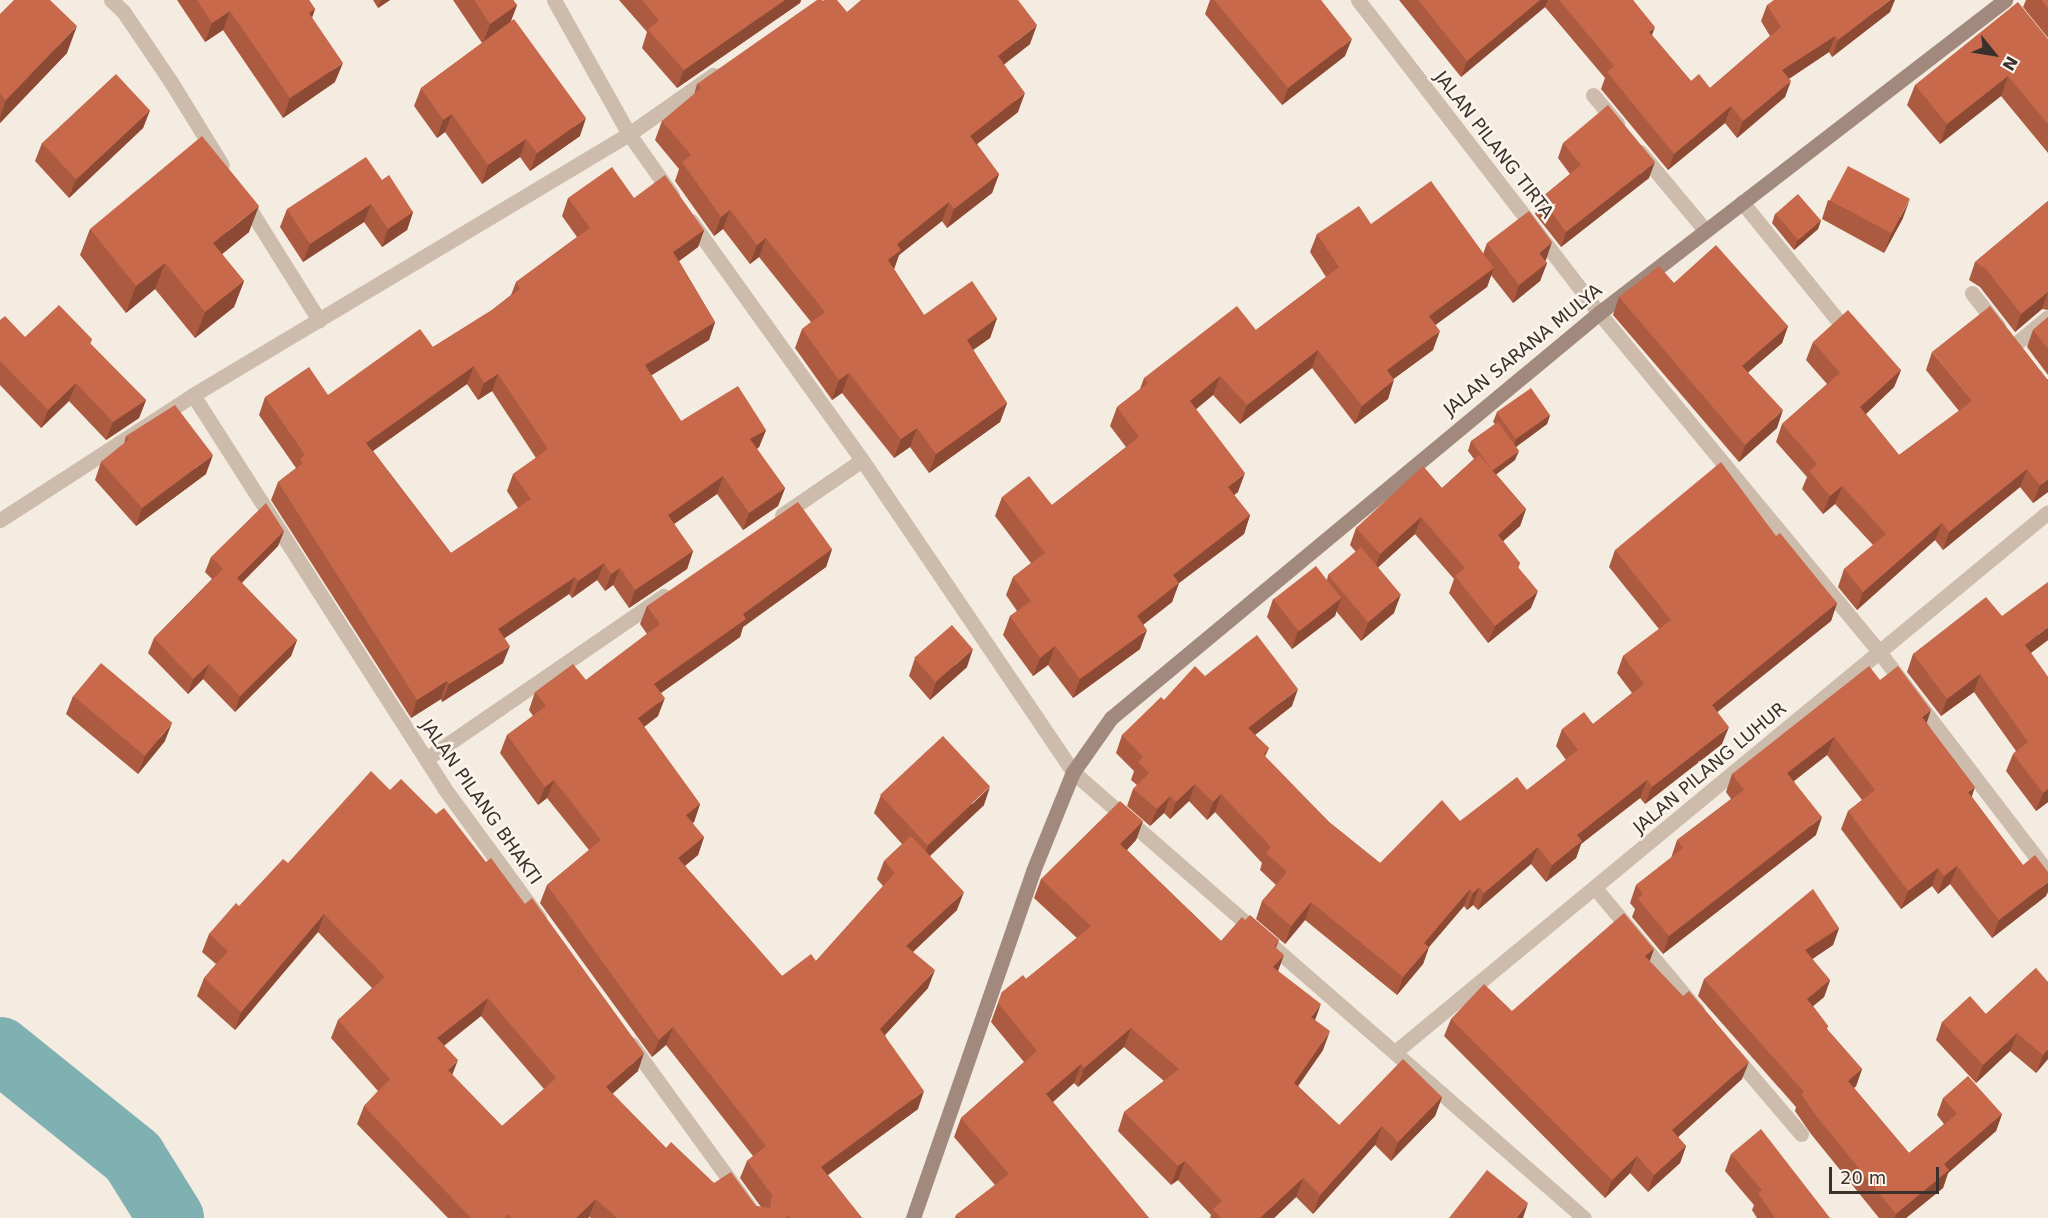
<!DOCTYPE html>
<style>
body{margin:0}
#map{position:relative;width:2048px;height:1218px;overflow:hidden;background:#f4ebe1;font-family:"DejaVu Sans",sans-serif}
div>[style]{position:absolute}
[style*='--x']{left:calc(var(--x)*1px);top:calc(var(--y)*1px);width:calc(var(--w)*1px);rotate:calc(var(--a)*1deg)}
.river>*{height:66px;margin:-33px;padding:0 33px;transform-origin:33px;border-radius:33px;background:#7fb0b2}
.street>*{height:15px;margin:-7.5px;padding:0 7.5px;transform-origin:7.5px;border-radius:7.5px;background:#cdbbac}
.secondary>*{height:15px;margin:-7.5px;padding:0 7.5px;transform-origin:7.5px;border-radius:7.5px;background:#a18a7d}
.wall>*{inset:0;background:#ac5a40}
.shaded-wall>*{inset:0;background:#8c4a34}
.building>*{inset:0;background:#c8694b;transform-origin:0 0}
span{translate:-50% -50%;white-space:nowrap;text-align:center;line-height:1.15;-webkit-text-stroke:5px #fbf5ee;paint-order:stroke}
.street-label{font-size:18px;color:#3b302b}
.north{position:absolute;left:1964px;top:24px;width:60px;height:60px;-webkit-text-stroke:4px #fbf5ee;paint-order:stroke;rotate:120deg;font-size:16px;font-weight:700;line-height:24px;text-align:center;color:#3b302b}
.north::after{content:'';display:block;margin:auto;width:21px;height:27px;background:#3b302b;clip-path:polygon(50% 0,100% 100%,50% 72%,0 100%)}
.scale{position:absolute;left:1829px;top:1167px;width:110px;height:27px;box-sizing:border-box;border:3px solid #3b302b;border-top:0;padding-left:8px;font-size:18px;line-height:21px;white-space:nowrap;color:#3b302b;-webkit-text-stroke:4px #fbf5ee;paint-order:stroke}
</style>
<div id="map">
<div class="river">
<div style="--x:0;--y:1050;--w:171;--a:38.8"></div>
<div style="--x:133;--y:1157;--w:72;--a:58.1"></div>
</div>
<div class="street">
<div style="--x:111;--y:0;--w:16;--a:43"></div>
<div style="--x:123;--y:11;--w:86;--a:55.9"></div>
<div style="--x:171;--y:82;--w:97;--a:58.4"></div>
<div style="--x:554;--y:0;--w:154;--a:60.8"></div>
<div style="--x:629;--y:134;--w:75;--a:54.8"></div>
<div style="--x:1358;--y:0;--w:395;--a:52.4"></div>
<div style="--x:1599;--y:313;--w:441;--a:50.4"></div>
<div style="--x:1880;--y:653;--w:277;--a:52.6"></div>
<div style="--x:1593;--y:95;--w:38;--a:50"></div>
<div style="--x:1640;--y:152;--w:102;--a:50.2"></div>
<div style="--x:244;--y:200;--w:142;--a:58"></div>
<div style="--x:1742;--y:202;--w:149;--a:51"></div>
<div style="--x:691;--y:221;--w:294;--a:54.4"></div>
<div style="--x:862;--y:460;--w:377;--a:55.9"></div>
<div style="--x:1073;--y:772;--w:678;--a:41.11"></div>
<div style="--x:1972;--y:293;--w:42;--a:51.8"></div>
<div style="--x:2013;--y:346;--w:45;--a:-39.6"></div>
<div style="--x:193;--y:395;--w:466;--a:57.4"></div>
<div style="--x:444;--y:788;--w:161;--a:53.8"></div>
<div style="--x:782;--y:515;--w:97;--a:-34.5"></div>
<div style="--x:0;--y:520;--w:230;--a:-32.9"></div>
<div style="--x:193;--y:395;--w:508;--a:-30.91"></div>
<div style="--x:629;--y:134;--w:103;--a:-35.1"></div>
<div style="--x:426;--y:759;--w:288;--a:-34.5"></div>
<div style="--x:1595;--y:888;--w:159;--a:50.1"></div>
<div style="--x:631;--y:1044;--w:215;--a:54.1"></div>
<div style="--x:1395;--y:1052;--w:847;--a:-39.59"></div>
<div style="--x:1733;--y:1054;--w:105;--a:49.6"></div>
</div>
<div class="secondary">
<div style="--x:913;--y:1218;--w:367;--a:-70.9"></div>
<div style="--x:1033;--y:871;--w:107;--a:-68"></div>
<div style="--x:1073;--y:772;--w:66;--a:-54.9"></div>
<div style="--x:1111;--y:718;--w:634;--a:-39.69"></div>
<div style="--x:1599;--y:313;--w:513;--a:-37.63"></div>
</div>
<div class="wall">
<div style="clip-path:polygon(177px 0,309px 0,315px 9px,312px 18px,335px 82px,283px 118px,223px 30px,205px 42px)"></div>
<div style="clip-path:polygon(373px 0,390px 0,378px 8px)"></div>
<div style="clip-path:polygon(453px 0,513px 0,517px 5px,510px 22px,580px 136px,530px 171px,520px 157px,482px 184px,445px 132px,437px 138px,414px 106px,421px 88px,482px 43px)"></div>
<div style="clip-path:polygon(619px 0,801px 0,800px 3px,677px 88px,642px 48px,647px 32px)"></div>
<div style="clip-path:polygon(1210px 0,1321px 0,1345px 56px,1282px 105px,1205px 14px)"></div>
<div style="clip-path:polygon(1399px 0,1633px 0,1652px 35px,1691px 81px,1710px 88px,1770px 36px,1761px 21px,1767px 5px,1890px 12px,1832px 57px,1829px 52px,1789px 79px,1785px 97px,1737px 138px,1725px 123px,1668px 170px,1601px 89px,1605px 78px,1545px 7px,1461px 77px)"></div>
<div style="clip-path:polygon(2026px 0,2048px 0,2048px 38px,2023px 7px)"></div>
<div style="clip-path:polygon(847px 12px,1030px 44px,1004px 64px,1018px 112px,977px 144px,999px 174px,992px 193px,947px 228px,942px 221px,899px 255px,894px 269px,924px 315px,997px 318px,990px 338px,973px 350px,1007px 403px,1000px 422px,929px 473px,910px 447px,894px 458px,842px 393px,832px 400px,795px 348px,802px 329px,811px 322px,759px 257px,750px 264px,723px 229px,714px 236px,675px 181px,679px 169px,655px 140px,662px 121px,694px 95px,697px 84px)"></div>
<div style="clip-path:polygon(0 14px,67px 53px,0 123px)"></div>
<div style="clip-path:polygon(2048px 39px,2048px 153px,2001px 96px,1940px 144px,1907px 105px,1915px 85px)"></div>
<div style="clip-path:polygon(150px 110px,143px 128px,69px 198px,35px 161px,42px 143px)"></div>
<div style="clip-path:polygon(1563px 143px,1649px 178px,1561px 247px,1535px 214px,1541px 198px,1570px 174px,1558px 158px)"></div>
<div style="clip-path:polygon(382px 180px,413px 212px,407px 230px,382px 247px,364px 222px,303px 262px,280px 227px,287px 209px)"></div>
<div style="clip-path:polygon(evenodd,568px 198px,634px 198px,704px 230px,698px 247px,679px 261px,715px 322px,709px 340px,651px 375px,681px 421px,766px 430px,759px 447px,757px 449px,785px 488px,778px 506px,743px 530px,717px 494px,674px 524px,693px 551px,687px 569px,629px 608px,613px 585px,605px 591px,597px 580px,572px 598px,569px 594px,504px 638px,503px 663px,442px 702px,441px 699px,411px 718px,271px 500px,278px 482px,296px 468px,259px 415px,265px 397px,328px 395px,433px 347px,492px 310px,511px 295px,516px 282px,577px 237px,562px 216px,568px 198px,467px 384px,478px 400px,492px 391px,536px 458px,513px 474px,507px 491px,518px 508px,451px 553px,373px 451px,467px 384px)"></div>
<div style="clip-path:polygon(1828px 200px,1903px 218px,1884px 253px,1822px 219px)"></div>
<div style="clip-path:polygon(2048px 201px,2048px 310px,2042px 309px,2015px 332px,1980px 287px,1969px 280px,1975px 262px)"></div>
<div style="clip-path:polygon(1775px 214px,1821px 220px,1818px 229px,1794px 250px,1772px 223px)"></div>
<div style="clip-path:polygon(1371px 224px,1483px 254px,1487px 243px,1546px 260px,1545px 261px,1547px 263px,1540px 281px,1513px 303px,1491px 275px,1487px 287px,1435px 325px,1433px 350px,1393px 379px,1388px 399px,1355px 424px,1312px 368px,1240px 424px,1213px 395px,1196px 409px,1238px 492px,1234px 495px,1250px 515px,1244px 534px,1179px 583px,1172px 602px,1143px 625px,1140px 649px,1073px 698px,1048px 665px,1033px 676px,1003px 635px,1010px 616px,1017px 611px,1006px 595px,1013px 577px,1031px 563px,995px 516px,1002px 497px,1052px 505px,1126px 447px,1110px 426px,1117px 407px,1140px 389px,1144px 378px,1256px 330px,1326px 277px,1310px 252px,1317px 234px)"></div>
<div style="clip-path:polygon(90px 229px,249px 232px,222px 254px,244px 281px,234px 307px,195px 338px,155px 289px,126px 313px,80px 255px)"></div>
<div style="clip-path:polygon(1674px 283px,1788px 326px,1782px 343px,1748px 372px,1777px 428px,1739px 462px,1613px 315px,1619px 297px)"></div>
<div style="clip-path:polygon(2048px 317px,2048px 375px,2027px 347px,2033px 330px)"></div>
<div style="clip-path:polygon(0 320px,25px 337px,92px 339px,90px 344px,146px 400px,139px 418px,106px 440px,69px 401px,41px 428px,0 385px)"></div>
<div style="clip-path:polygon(1813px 342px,1901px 370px,1894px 387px,1866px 414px,1899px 455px,1959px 411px,1926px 370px,1932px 352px,2048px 492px,2033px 503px,2020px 487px,1943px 550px,1935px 540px,1857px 610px,1838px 587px,1844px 569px,1873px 545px,1835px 504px,1823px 514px,1802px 489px,1807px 477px,1776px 442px,1782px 424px,1827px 384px,1806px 360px)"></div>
<div style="clip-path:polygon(1497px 412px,1550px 415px,1547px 424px,1516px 447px,1515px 460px,1496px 474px,1526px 509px,1520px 526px,1503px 541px,1520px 563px,1518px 568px,1531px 608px,1488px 643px,1449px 593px,1454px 579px,1415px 534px,1378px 567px,1394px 613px,1361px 641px,1336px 611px,1335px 616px,1292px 649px,1267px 617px,1273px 599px,1327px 580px,1328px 575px,1356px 552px,1350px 545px,1356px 528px,1442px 488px,1474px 459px,1468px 451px,1471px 441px,1495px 424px,1493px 422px)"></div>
<div style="clip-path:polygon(126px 436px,206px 474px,136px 526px,95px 480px,101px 462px,124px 444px)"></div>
<div style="clip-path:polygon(284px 531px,278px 546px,242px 583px,297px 640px,291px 656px,235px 712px,203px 679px,188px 694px,148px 653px,154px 638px,212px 579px,205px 572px,211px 557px)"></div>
<div style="clip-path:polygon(1776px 536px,1837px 603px,1831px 621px,1717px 712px,1722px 744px,1645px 804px,1640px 798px,1581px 844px,1576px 858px,1546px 882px,1531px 864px,1478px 910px,1473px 905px,1467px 910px,1464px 906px,1429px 947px,1423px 964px,1397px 995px,1305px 920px,1285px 944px,1256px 919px,1262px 901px,1276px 885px,1260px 870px,1262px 863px,1215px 812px,1207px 820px,1189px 801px,1170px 819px,1164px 813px,1150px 826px,1127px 806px,1133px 789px,1137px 785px,1131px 780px,1134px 771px,1116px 753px,1122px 735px,1164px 700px,1205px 676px,1292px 706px,1255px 735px,1269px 748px,1265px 757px,1329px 822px,1380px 863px,1460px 821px,1527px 790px,1566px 760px,1556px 746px,1562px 729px,1593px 724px,1632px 693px,1617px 673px,1623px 656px,1659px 629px,1609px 567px,1615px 550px)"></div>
<div style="clip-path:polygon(evenodd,832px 549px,826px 567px,743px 627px,740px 637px,661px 693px,658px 716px,644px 727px,700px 804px,694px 822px,692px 823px,704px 837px,698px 855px,685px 866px,782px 976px,816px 961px,883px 886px,877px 879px,884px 861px,902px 844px,874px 813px,881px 795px,984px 805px,930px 856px,957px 910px,913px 952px,928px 988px,885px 1035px,918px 1109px,828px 1175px,862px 1218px,591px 1218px,589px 1217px,588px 1218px,448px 1218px,357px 1124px,364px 1106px,378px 1091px,331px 1038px,338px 1020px,372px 988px,318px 932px,235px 1030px,197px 996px,204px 978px,216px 964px,202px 952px,209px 934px,288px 863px,638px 1071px,612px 1093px,666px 1148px,714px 1183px,756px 1206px,761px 1207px,740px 1178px,747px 1161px,753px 1156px,666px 1045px,652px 1057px,540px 903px,547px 885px,589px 850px,547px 798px,538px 805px,500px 753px,507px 735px,533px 716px,529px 710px,535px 692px,586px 680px,647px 634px,640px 624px,647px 606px,832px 549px,481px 1016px,544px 1089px,502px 1126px,452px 1075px,444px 1046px,481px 1016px)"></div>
<div style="clip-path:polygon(2002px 616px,2048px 640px,2031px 653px,2048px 677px,2048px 802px,2036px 811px,2006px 771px,2013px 754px,2016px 751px,1974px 692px,1941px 716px,1907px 672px,1913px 654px)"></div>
<div style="clip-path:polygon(915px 658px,967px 667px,930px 700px,909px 676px)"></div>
<div style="clip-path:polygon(1880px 680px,1927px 723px,1972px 797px,2046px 896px,1992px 938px,1950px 884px,1938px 894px,1932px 886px,1901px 909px,1841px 829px,1848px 811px,1862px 800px,1827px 755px,1794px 781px,1816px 835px,1663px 954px,1632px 917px,1635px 909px,1630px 903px,1636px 885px,1671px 858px,1677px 840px,1731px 799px,1726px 792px,1732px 774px)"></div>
<div style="clip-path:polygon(73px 696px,165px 741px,138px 774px,66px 714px)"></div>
<div style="clip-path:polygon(1143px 821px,1136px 840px,1127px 850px,1221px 941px,1245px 920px,1279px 940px,1276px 948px,1278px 971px,1315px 1020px,1323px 1050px,1298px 1086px,1339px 1125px,1442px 1097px,1435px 1116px,1391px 1161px,1375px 1145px,1313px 1214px,1296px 1197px,1274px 1218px,1210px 1218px,1211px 1215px,1178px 1180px,1171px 1185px,1118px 1131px,1124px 1112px,1164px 1081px,1124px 1047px,1078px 1087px,1074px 1083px,1053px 1102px,1149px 1218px,955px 1218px,956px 1215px,995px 1185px,954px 1137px,961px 1118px,1024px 1062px,991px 1022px,1002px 992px,1026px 979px,1077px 938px,1034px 898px,1041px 879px)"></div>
<div style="clip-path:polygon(1839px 928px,1833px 945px,1812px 959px,1830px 980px,1824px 997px,1813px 1006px,1828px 1026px,1827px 1029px,1862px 1069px,1856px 1086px,1854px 1088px,1909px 1153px,1944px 1124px,1937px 1115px,1943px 1098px,2002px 1114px,1996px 1131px,1948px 1173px,1943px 1188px,1906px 1218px,1879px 1218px,1811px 1134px,1795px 1111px,1796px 1107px,1698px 996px,1704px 979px)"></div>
<div style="clip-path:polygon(1654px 949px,1649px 961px,1742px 1079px,1678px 1137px,1686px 1146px,1680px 1163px,1648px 1192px,1630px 1173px,1605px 1198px,1444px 1036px,1451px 1019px,1512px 1011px)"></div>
<div style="clip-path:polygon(2036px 968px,2048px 1059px,2036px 1073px,2010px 1051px,1976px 1083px,1936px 1040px,1942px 1022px,1986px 1014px)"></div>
<div style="clip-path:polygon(1731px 1154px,1830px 1218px,1757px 1218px,1752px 1210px,1754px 1205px,1725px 1171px)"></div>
</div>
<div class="shaded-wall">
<div style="clip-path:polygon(381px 0,390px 0,378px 8px)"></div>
<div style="clip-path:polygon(785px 0,801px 0,800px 3px,677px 88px,684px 70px)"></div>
<div style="clip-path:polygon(1540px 0,1548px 0,1545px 7px,1461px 77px,1467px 61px)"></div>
<div style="clip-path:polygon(1890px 0,1895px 0,1890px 12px,1832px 57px,1838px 40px)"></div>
<div style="clip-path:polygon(517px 5px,510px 24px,483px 43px,490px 24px)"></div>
<div style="clip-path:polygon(315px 9px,308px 28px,309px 13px)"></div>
<div style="clip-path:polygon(230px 11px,223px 30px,205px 42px,212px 23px)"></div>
<div style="clip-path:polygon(1037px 25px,1030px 44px,991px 75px,998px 56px)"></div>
<div style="clip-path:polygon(77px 26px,67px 53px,0 123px,0 117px,6px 100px)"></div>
<div style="clip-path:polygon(1655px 27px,1649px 43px,1649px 32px)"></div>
<div style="clip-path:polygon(1835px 36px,1829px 52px,1776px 87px,1782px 70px)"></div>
<div style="clip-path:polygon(1352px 39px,1345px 56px,1282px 105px,1288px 88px)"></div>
<div style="clip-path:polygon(343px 63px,335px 82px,283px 118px,290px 98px)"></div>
<div style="clip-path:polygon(2008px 76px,2001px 96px,1940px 144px,1947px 124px)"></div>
<div style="clip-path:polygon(1791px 81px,1785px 97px,1737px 138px,1743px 121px)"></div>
<div style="clip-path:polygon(1025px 93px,1018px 112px,963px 155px,970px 136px)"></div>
<div style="clip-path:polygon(1731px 106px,1725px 123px,1668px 170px,1674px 154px)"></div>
<div style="clip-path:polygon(150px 110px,143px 128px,69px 198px,76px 179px)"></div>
<div style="clip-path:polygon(452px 114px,445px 132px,437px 138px,443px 120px)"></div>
<div style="clip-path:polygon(586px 118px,580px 136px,530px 171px,537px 153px)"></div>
<div style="clip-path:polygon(526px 139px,520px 157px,482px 184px,488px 165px)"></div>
<div style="clip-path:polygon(1655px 162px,1649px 178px,1561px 247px,1566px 232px)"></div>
<div style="clip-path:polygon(999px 174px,992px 193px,947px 228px,954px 209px)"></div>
<div style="clip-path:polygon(1910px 199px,1903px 218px,1884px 253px,1891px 234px)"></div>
<div style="clip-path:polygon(949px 202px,942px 221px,899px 255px,894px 269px,888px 260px,897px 244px)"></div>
<div style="clip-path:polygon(371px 204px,364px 222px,303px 262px,310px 244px)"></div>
<div style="clip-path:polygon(259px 206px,249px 232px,204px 269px,213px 243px)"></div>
<div style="clip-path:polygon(730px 210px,723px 229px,714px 236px,721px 217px)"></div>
<div style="clip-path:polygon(413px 212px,407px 230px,382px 247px,388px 229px)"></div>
<div style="clip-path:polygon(1821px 220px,1818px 229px,1794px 250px,1797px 241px)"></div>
<div style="clip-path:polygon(704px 230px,698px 247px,667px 270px,673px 252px)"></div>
<div style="clip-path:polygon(766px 238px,759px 257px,750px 264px,757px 245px)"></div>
<div style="clip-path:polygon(1552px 242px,1546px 260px,1533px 271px,1539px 253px)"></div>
<div style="clip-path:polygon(165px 263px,155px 289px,126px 313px,136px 286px)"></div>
<div style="clip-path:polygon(1547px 263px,1540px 281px,1513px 303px,1519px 285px)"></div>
<div style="clip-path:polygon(1494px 268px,1487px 287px,1422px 335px,1429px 316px)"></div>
<div style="clip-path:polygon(244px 281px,234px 307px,195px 338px,205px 312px)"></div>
<div style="clip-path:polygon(2048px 292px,2042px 309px,2015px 332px,2021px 314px)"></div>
<div style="clip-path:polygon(997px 318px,990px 338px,960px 359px,967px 340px)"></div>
<div style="clip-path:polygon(715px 322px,709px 340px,639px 383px,645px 365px)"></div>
<div style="clip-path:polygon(1788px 326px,1782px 343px,1736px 383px,1742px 366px)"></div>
<div style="clip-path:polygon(1440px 331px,1433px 350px,1380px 389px,1387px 370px)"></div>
<div style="clip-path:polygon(1318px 350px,1312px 368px,1240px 424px,1247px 405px)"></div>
<div style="clip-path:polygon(474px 366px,467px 384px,360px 460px,366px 443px)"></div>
<div style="clip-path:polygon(1901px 370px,1894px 387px,1854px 425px,1860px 407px)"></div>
<div style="clip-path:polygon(849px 373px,842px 393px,832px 400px,839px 380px)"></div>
<div style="clip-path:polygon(498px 374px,492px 391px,478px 400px,484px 383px)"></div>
<div style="clip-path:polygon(1220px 376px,1213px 395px,1183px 420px,1190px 401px)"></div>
<div style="clip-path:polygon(1394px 380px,1388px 399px,1355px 424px,1362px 406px)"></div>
<div style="clip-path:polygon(76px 383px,69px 401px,41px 428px,48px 410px)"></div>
<div style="clip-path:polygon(146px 400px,139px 418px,106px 440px,113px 422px)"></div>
<div style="clip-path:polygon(1007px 403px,1000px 422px,929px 473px,936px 454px)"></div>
<div style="clip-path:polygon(1783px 410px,1777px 428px,1739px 462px,1745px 445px)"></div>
<div style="clip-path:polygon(1550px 415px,1547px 424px,1513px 449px,1516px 439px)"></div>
<div style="clip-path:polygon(917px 428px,910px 447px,894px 458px,901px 439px)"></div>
<div style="clip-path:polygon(766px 430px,759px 447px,744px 457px,750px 439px)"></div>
<div style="clip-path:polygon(1519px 451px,1515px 460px,1489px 480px,1493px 470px)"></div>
<div style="clip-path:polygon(213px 455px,206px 474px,136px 526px,142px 508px)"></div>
<div style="clip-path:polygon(2027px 469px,2020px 487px,1943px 550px,1949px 532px)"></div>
<div style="clip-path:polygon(1245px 473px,1238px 492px,1221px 505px,1228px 487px)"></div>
<div style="clip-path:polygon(723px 476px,717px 494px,661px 533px,668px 515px)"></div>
<div style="clip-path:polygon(2048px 479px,2048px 492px,2033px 503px,2040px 485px)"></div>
<div style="clip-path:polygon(1842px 486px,1835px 504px,1823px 514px,1830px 496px)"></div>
<div style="clip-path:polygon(785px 488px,778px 506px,743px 530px,749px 513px)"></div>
<div style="clip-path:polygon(1526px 509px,1520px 526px,1491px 552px,1498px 535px)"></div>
<div style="clip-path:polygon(1250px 515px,1244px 534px,1179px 583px,1172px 602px,1130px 635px,1137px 616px,1173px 575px)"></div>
<div style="clip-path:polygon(1421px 517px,1415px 534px,1374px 571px,1380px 554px)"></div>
<div style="clip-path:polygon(1942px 523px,1935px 540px,1857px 610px,1863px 592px)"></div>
<div style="clip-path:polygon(284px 531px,278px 546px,231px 593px,237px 578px)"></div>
<div style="clip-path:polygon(832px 549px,826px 567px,743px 627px,740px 637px,648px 702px,654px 684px,743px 614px)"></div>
<div style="clip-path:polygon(693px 551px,687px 569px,629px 608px,635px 590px)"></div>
<div style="clip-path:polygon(604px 563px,597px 580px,572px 598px,578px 581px)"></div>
<div style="clip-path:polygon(620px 568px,613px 585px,605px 591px,611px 574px)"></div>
<div style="clip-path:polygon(575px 577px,569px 594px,492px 647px,498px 629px)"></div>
<div style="clip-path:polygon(1538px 591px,1531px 608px,1488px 643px,1495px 626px)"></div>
<div style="clip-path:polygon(1401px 594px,1394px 613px,1361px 641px,1368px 623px)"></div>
<div style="clip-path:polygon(1341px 598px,1335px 616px,1292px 649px,1298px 631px)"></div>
<div style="clip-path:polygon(1837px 603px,1831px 621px,1705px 722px,1712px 705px)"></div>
<div style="clip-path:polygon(2048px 627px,2048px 640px,2018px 662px,2025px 645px)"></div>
<div style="clip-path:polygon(1147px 630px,1140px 649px,1073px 698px,1080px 679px)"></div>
<div style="clip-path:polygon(297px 640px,291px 656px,235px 712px,240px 696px)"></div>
<div style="clip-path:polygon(510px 646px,503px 663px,442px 702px,449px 684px)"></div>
<div style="clip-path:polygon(1055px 646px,1048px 665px,1033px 676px,1040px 658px)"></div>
<div style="clip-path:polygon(973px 649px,967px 667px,930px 700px,936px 682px)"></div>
<div style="clip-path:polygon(209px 664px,203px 679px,188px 694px,193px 679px)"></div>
<div style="clip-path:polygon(1980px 674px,1974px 692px,1941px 716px,1947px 699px)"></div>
<div style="clip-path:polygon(447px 681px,441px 699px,411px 718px,417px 700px)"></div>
<div style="clip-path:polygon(1298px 689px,1292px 706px,1242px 745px,1248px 728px)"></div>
<div style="clip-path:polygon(665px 698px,658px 716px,632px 736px,638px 718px)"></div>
<div style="clip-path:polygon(1931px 710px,1925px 728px,1922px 717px)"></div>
<div style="clip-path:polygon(172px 723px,165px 741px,138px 774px,145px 756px)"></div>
<div style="clip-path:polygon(1729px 727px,1722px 744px,1645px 804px,1652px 787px)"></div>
<div style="clip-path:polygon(1834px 737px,1827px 755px,1781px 791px,1787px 773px)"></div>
<div style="clip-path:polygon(554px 780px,547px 798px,538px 805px,545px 787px)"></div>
<div style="clip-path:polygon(1647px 780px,1640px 798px,1581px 844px,1576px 858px,1546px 882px,1552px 865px,1577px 835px)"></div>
<div style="clip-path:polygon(1195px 784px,1189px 801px,1170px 819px,1176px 802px)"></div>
<div style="clip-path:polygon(990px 787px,984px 805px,921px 864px,928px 846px)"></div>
<div style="clip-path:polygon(1975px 787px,1969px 805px,1968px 792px)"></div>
<div style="clip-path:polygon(2048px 789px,2048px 802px,2036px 811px,2043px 793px)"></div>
<div style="clip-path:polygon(1221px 794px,1215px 812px,1207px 820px,1213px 802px)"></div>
<div style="clip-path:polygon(1170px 796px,1164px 813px,1150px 826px,1157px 809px)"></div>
<div style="clip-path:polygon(700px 804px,694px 822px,679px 833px,686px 815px)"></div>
<div style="clip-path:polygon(1822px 817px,1816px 835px,1663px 954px,1669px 936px)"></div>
<div style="clip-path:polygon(1143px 821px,1136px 840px,1114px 863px,1120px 844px)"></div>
<div style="clip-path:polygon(704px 837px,698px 855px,672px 876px,678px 858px)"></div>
<div style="clip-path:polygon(1538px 847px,1531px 864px,1478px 910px,1484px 893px)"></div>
<div style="clip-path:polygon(1957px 866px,1950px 884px,1938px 894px,1944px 876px)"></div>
<div style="clip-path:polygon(1938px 868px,1932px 886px,1901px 909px,1908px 891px)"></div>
<div style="clip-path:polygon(2048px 882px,2048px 892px,2046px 896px,1992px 938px,1999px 920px)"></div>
<div style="clip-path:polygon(1479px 887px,1473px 905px,1467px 910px,1473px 893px)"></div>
<div style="clip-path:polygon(1470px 889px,1464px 906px,1429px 947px,1423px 964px,1397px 995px,1403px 977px,1424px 943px)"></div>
<div style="clip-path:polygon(964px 892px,957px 910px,900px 964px,906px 946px)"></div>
<div style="clip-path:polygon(1311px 902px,1305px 920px,1285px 944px,1291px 926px)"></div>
<div style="clip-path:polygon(324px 914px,318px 932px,235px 1030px,241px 1012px)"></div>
<div style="clip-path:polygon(1839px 928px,1833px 945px,1799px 968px,1805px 950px)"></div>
<div style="clip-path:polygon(1654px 949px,1648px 966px,1645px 956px)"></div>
<div style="clip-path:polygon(1284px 955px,1277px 974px,1273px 967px)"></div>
<div style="clip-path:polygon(935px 970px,928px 988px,874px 1047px,880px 1029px)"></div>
<div style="clip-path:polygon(1830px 980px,1824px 997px,1801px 1016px,1807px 999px)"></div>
<div style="clip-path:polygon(488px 998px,481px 1016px,430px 1056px,437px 1038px)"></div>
<div style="clip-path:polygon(1321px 1004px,1314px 1023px,1311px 1017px)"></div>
<div style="clip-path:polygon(673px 1027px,666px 1045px,652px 1057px,659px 1040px)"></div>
<div style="clip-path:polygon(1131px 1028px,1124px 1047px,1078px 1087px,1084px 1068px)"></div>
<div style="clip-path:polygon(1330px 1031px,1323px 1050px,1287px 1102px,1294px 1083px)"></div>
<div style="clip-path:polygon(2017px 1033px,2010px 1051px,1976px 1083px,1983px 1065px)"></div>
<div style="clip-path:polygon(2048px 1049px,2048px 1059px,2036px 1073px,2043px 1055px)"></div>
<div style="clip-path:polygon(644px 1053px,638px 1071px,600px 1105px,606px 1087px)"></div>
<div style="clip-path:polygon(458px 1060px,451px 1078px,448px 1070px)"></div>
<div style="clip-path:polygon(1749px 1062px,1742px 1079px,1666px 1148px,1672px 1130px)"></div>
<div style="clip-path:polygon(1081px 1064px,1074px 1083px,1040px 1113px,1046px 1094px)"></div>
<div style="clip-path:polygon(1862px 1069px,1856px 1086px,1842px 1098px,1848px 1081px)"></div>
<div style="clip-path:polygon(924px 1091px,918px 1109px,814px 1185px,821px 1167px)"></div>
<div style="clip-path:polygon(1442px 1097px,1435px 1116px,1391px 1161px,1398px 1142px)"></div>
<div style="clip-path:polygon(2002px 1114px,1996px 1131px,1948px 1173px,1943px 1188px,1906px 1218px,1895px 1218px,1896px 1214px,1944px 1164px)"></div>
<div style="clip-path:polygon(1382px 1126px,1375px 1145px,1313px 1214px,1320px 1195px)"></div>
<div style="clip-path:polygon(1686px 1146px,1680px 1163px,1648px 1192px,1654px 1175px)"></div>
<div style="clip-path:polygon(1637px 1156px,1630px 1173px,1605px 1198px,1612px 1180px)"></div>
<div style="clip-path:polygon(1185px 1161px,1178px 1180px,1171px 1185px,1178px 1166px)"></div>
<div style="clip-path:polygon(1303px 1178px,1296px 1197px,1274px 1218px,1260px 1218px)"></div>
<div style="clip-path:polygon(596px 1199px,589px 1217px,588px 1218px,576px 1218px)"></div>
<div style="clip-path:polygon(1528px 1203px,1523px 1218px,1516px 1218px)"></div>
</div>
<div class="building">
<div style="clip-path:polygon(14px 0,50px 0,77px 26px,6px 100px,0 94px,0 14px)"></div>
<div style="clip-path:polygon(197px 0,309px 0,315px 9px,309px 13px,343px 63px,290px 98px,230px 11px,212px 23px)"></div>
<div style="clip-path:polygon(474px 0,513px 0,517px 5px,490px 24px)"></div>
<div style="clip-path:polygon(642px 0,785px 0,684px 70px,648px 30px,659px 20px)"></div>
<div style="clip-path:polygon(817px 0,822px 0,823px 1px,824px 0,837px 0,847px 12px,861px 0,1018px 0,1037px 25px,998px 56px,1025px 93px,970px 136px,999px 174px,954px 209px,949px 202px,897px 244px,901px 250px,888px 260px,924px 315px,972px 281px,997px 318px,967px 340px,1007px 403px,936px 454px,917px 428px,901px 439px,849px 373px,839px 380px,802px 329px,825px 312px,766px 238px,757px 245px,730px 210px,721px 217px,682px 162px,691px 155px,662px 121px,701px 88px,697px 84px)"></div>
<div style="clip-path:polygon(1214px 0,1321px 0,1352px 39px,1288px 88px)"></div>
<div style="clip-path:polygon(1418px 0,1540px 0,1467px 61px)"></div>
<div style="clip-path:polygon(1559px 0,1633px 0,1655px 27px,1649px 32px,1691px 81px,1699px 74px,1710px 88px,1781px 27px,1767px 5px,1774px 0,1890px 0,1838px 40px,1835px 36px,1782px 70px,1791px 81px,1743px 121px,1731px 106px,1674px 154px,1607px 72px,1614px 66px)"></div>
<div style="clip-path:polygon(2041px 0,2048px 0,2048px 8px)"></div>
<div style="clip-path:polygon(2018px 2px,2048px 39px,2048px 124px,2008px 76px,1947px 124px,1915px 85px)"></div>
<div style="clip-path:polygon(514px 19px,586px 118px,537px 153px,526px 139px,488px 165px,452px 114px,443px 120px,421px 88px)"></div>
<div style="left:116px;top:74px;width:50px;height:101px;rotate:47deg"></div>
<div style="clip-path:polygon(1608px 105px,1655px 162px,1566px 232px,1541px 198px,1581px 165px,1563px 143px)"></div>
<div style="clip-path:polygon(202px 136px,259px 206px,213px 243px,244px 281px,205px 312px,165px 263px,136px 286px,90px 229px)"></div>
<div style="clip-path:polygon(366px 157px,382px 180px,389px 175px,413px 212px,388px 229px,371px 204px,310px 244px,287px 209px)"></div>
<div style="left:1848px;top:166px;width:70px;height:39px;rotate:28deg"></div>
<div style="clip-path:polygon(evenodd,612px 167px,634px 198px,665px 175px,704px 230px,673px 252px,715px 322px,645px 365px,681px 421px,738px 386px,766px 430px,750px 439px,785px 488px,749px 513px,723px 476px,668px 515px,693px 551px,635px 590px,620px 568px,611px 574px,604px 563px,578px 581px,575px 577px,498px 629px,510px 646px,449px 684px,447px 681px,417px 700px,278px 482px,303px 463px,300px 459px,305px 455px,265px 397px,309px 367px,328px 395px,420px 329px,433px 347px,492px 310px,520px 289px,516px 282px,590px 228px,568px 198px,612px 167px,474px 366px,484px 383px,498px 374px,548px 449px,513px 474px,531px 499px,451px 553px,366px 443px,474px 366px)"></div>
<div style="clip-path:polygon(1431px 181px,1494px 268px,1429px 316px,1440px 331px,1387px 370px,1394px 380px,1362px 406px,1318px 350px,1247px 405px,1220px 376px,1190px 401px,1245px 473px,1228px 487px,1250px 515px,1173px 575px,1179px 583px,1137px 616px,1147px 630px,1080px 679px,1055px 646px,1040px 658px,1010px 616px,1031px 601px,1013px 577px,1045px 553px,1002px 497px,1029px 476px,1052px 505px,1139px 437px,1117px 407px,1148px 383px,1144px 378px,1237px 306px,1256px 330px,1339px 267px,1317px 234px,1359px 206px,1371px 224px)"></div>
<div style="left:1798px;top:194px;width:35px;height:30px;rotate:49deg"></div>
<div style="clip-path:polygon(2048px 201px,2048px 292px,2021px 314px,1986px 269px,1975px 262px)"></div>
<div style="clip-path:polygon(1529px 211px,1552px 242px,1539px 253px,1547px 263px,1519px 285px,1487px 243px)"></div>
<div style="clip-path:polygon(1716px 245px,1788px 326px,1742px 366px,1783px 410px,1745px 445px,1619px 297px,1659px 266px,1674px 283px)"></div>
<div style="clip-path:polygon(59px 305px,92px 339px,89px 342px,146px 400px,113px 422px,76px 383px,48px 410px,0 361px,0 320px,5px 316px,25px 337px)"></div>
<div style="clip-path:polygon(1990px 306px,2047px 379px,2048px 379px,2048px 479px,2040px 485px,2027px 469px,1949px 532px,1942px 523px,1863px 592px,1844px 569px,1886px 534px,1842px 486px,1830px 496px,1809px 471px,1817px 464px,1782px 424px,1840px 373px,1813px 342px,1848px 310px,1901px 370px,1860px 407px,1899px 455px,1972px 401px,1932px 352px)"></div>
<div style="clip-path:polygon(2048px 317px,2048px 349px,2033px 330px)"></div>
<div style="left:1531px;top:388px;width:33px;height:42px;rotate:55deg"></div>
<div style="clip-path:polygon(175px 405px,213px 455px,142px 508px,101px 462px,129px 439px,126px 436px)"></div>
<div style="left:1498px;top:422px;width:36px;height:33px;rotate:54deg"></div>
<div style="clip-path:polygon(1479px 455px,1526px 509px,1498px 535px,1520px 563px,1517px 566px,1538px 591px,1495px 626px,1455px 576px,1465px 568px,1421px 517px,1380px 554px,1356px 528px,1423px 466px,1442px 488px)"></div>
<div style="clip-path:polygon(1721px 462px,1776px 536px,1780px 533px,1837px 603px,1712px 705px,1729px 727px,1652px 787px,1647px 780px,1577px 835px,1582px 841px,1552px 865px,1538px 847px,1484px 893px,1479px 887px,1473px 893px,1470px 889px,1424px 943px,1429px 947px,1403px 977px,1311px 902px,1291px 926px,1262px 901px,1287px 872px,1266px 853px,1271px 847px,1221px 794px,1213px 802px,1195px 784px,1176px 802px,1170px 796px,1157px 809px,1133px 789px,1149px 773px,1138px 762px,1143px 757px,1122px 735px,1161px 697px,1164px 700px,1195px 666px,1205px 676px,1257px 635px,1298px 689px,1248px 728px,1269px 748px,1263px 754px,1329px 822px,1380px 863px,1442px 800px,1460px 821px,1517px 777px,1527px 790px,1578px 750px,1562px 729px,1584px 712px,1593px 724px,1644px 684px,1623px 656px,1671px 620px,1615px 550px)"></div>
<div style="clip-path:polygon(evenodd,798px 502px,832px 549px,743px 614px,746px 619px,654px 684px,665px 698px,638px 718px,700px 804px,686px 815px,704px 837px,678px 858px,782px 976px,811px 954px,816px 961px,895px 873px,884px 861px,911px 836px,964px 892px,906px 946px,935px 970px,880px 1029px,924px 1091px,821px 1167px,862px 1218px,790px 1218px,788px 1215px,785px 1218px,617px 1218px,596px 1199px,576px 1218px,511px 1218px,508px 1214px,504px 1218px,471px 1218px,364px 1106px,390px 1079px,338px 1020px,385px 977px,324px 914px,241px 1012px,204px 978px,228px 951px,209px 934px,236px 903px,239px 906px,283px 859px,288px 863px,371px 771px,390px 790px,401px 779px,436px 814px,444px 808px,486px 862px,491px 858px,525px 904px,532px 898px,644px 1053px,606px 1087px,666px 1148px,671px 1142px,714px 1183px,731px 1172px,756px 1206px,770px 1208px,772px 1195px,747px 1161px,766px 1146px,673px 1027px,659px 1040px,547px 885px,601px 840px,554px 780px,545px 787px,507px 735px,546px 706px,535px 692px,573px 664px,586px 680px,660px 624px,647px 606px,798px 502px,488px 998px,556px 1078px,502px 1126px,448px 1070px,458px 1060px,437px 1038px,488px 998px)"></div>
<div style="clip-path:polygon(266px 503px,284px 531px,237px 578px,297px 640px,240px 696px,209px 664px,193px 679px,154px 638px,223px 569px,211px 557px)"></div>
<div style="left:1361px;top:547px;width:62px;height:43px;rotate:50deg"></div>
<div style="left:1316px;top:566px;width:41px;height:54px;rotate:52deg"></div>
<div style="clip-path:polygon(2048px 582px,2048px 627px,2025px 645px,2048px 677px,2048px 789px,2043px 793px,2013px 754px,2028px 742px,1980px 674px,1947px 699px,1913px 654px,1986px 597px,2002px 616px)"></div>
<div style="left:952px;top:625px;width:32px;height:50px;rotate:49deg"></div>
<div style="left:101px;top:663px;width:93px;height:43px;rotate:40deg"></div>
<div style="clip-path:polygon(1869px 666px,1880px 680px,1898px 666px,1931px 710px,1922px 717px,1975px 787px,1968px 792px,2023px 865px,2035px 855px,2048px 872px,2048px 882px,1999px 920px,1957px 866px,1944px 876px,1938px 868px,1908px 891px,1848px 811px,1875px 790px,1834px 737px,1787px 773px,1822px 817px,1669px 936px,1638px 899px,1643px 894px,1636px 885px,1683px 848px,1677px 840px,1744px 790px,1732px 774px)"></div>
<div style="left:943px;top:736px;width:69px;height:86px;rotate:47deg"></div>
<div style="clip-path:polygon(1120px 801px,1143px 821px,1120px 844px,1221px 941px,1242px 917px,1245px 920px,1250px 915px,1279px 940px,1274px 946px,1284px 955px,1273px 967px,1321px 1004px,1311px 1017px,1330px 1031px,1294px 1083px,1339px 1125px,1403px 1059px,1442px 1097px,1398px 1142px,1382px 1126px,1320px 1195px,1303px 1178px,1260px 1218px,1221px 1218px,1213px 1209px,1222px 1201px,1185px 1161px,1178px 1166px,1124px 1112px,1179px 1069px,1131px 1028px,1084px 1068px,1081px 1064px,1046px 1094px,1149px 1218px,958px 1218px,956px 1215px,1009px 1174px,961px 1118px,1037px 1051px,998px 1003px,1002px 992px,1023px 975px,1026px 979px,1091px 926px,1041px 879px)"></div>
<div style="clip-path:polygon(1813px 889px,1839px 928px,1805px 950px,1830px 980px,1807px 999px,1828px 1026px,1826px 1028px,1862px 1069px,1848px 1081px,1909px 1153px,1957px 1114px,1943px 1098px,1968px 1076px,2002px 1114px,1944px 1164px,1949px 1170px,1896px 1214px,1817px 1117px,1801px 1094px,1804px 1092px,1704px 979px)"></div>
<div style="clip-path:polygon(1624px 913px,1654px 949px,1645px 956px,1683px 996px,1689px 991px,1749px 1062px,1672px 1130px,1686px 1146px,1654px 1175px,1637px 1156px,1612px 1180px,1451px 1019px,1484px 984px,1512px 1011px)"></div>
<div style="clip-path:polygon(2036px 968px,2048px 982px,2048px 1049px,2043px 1055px,2017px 1033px,1983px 1065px,1942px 1022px,1970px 996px,1986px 1014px)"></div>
<div style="clip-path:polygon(1761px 1129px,1830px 1218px,1775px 1218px,1758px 1193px,1762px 1190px,1731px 1154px)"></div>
<div style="clip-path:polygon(1487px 1170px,1528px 1203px,1516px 1218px,1449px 1218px)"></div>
</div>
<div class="street-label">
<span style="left:1494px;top:145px;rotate:52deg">JALAN PILANG TIRTA</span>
<span style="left:1523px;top:350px;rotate:-39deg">JALAN SARANA MULYA</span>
<span style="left:1710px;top:768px;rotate:-40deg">JALAN PILANG LUHUR</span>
<span style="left:481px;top:802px;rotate:55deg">JALAN PILANG BHAKTI</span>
</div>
<div class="north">N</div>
<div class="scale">20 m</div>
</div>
